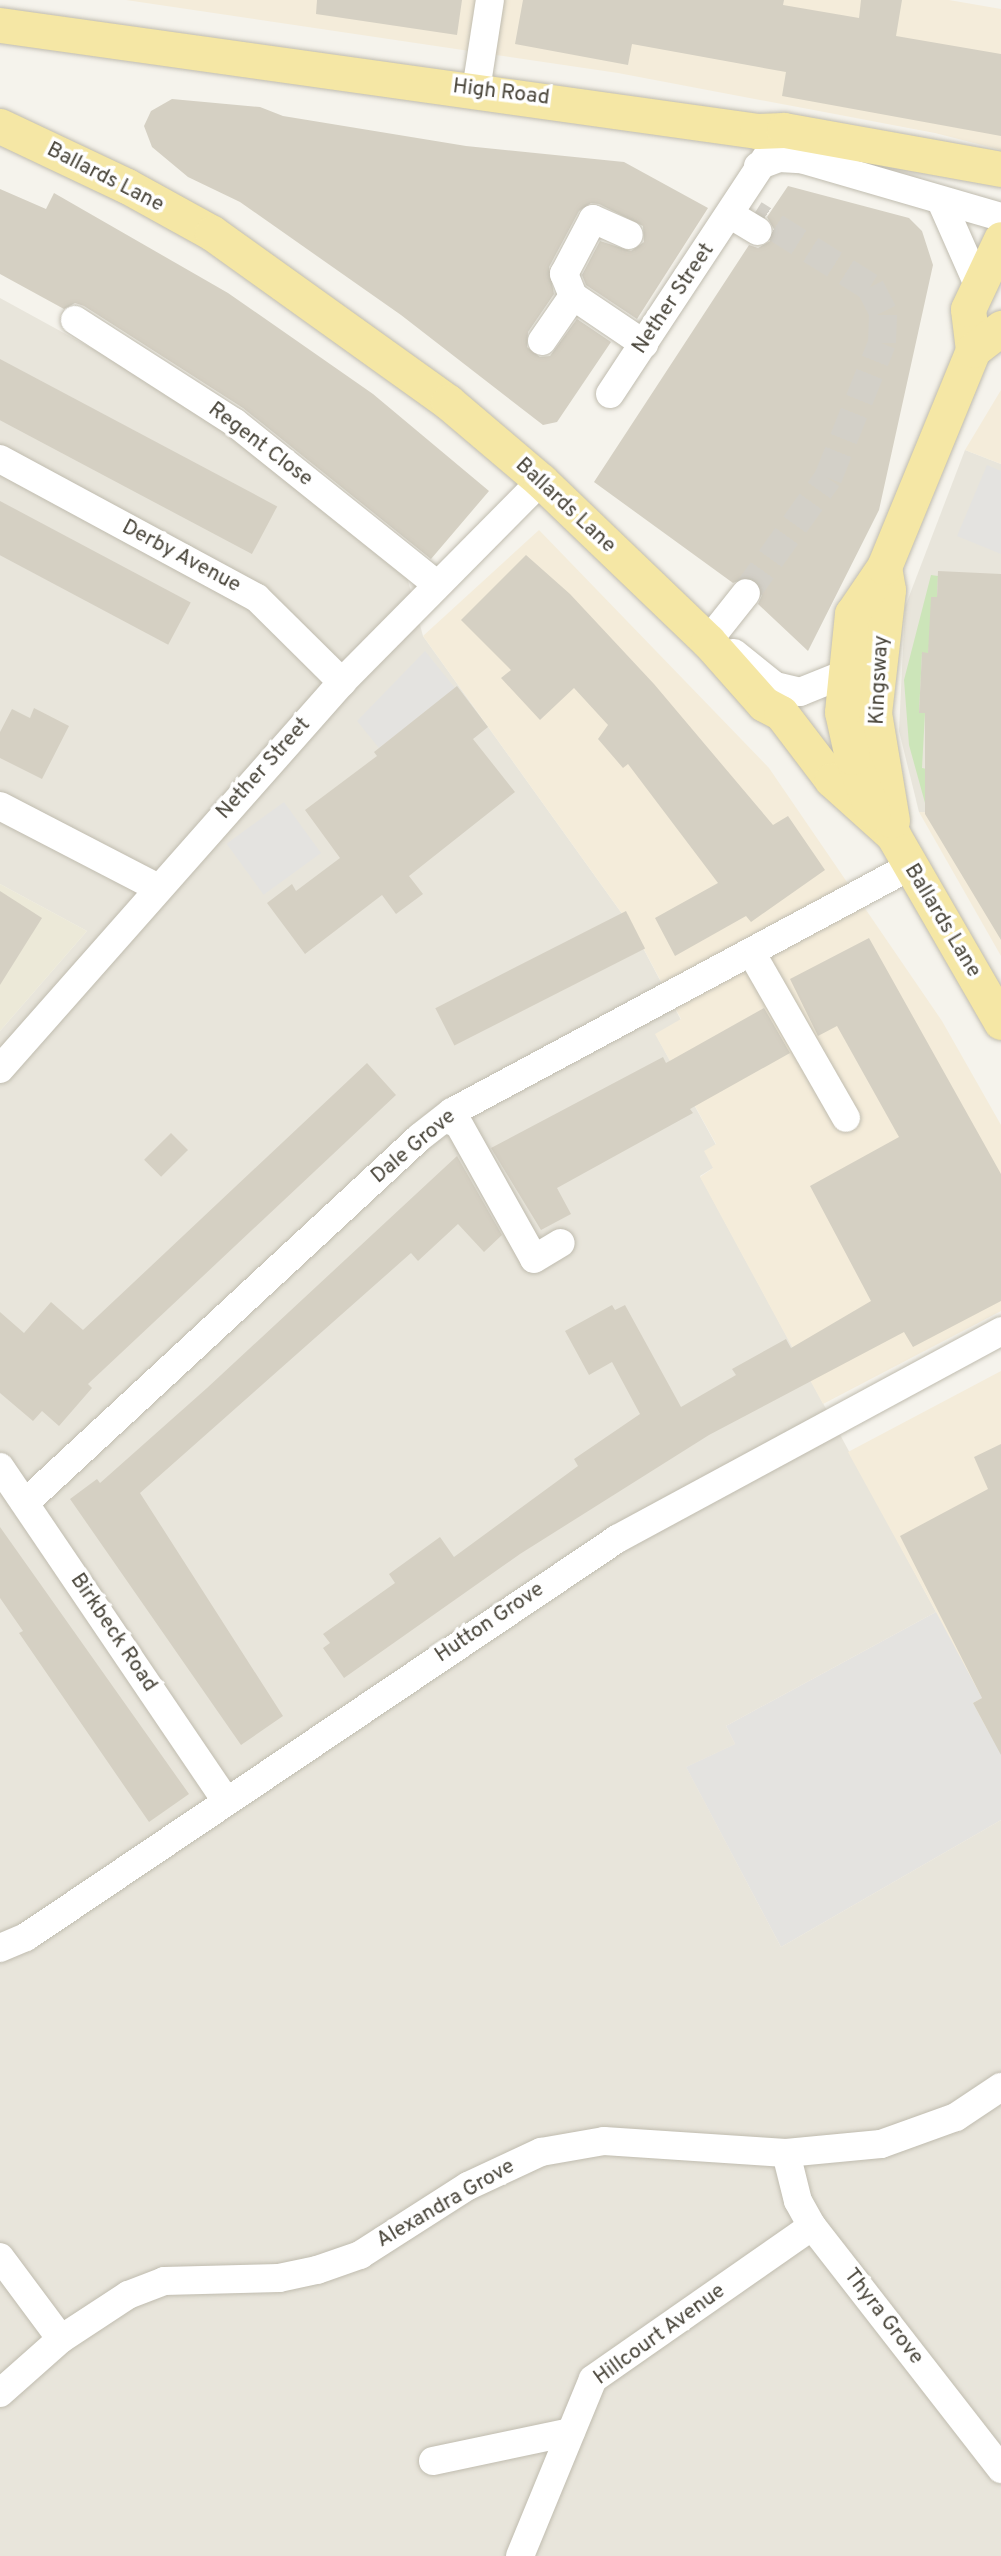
<!DOCTYPE html>
<style>
body{margin:0}
#map{position:relative;width:1001px;height:2556px;overflow:hidden;background:#f5f3ec;font-family:Overpass,sans-serif}
div>[style]{position:absolute}
[style*='--x']{left:calc(var(--x)*1px);top:calc(var(--y)*1px);width:calc(var(--w)*1px);rotate:calc(var(--a)*1deg)}
.residential>*{inset:0;background:#e8e5db}
.commercial>*{inset:0;background:#f4ecda}
.education>*{inset:0;background:#ece9d8}
.green>*{inset:0;background:#cce5b9}
.parking>*{inset:0;background:#e4e3e0;transform-origin:0 0}
.building>*{inset:0;background:#d5d0c3;transform-origin:0 0}
.minor-tunnel>*{height:28px;margin-top:-14px;transform-origin:0;background:repeating-linear-gradient(90deg,#d3d0c8 0 28px,transparent 0 42px)}
.roads{filter:drop-shadow(0 0 2px #c0bcaf) drop-shadow(0 0 2px #c0bcaf)}
.minor>*{height:28px;margin:-14px;padding:0 14px;transform-origin:14px;border-radius:14px;background:#fff}
.major>*{height:35px;margin:-17.5px;padding:0 17.5px;transform-origin:17.5px;border-radius:17.5px;background:#f5e7a5}
span{translate:-50% -50%;white-space:nowrap;text-align:center;line-height:1.15;-webkit-text-stroke:7px #fff;paint-order:stroke}
.street-label{font-size:21px;color:#49453a}
</style>
<div id="map">
<div class="residential">
<div style="clip-path:polygon(0 298px,135px 372px,210px 420px,407px 577px,423px 636px,633px 929px,681px 1020px,656px 1035px,716px 1145px,713px 1168px,700px 1176px,936px 1612px,726px 1726px,736px 1744px,687px 1768px,781px 1947px,1001px 1820px,1001px 2556px,0 2556px,0 1031px,87px 931px,0 884px)"></div>
<div style="clip-path:polygon(965px 450px,1001px 464px,1001px 814px,919px 812px,899px 731px,905px 607px)"></div>
</div>
<div class="commercial">
<div style="clip-path:polygon(126px 0,949px 0,1001px 9px,1001px 150px,935px 133px,618px 73px)"></div>
<div style="clip-path:polygon(1001px 390px,1001px 464px,965px 450px)"></div>
<div style="clip-path:polygon(539px 530px,769px 768px,942px 1021px,1001px 1125px,1001px 1311px,823px 1404px,700px 1177px,713px 1168px,704px 1151px,716px 1144px,655px 1034px,681px 1019px,633px 929px,423px 636px)"></div>
<div style="clip-path:polygon(919px 812px,1001px 814px,1001px 956px)"></div>
<div style="clip-path:polygon(1001px 1371px,1001px 1820px,781px 1947px,686px 1767px,735px 1744px,726px 1726px,936px 1612px,848px 1452px)"></div>
</div>
<div class="education">
<div style="clip-path:polygon(0 884px,87px 931px,0 1031px)"></div>
</div>
<div class="green">
<div style="clip-path:polygon(931px 575px,938px 576px,937px 597px,928px 653px,922px 653px,919px 713px,925px 713px,922px 768px,927px 769px,930px 821px,909px 745px,904px 680px)"></div>
</div>
<div class="parking">
<div style="clip-path:polygon(987px 465px,1001px 471px,1001px 554px,957px 536px)"></div>
<div style="clip-path:polygon(425px 651px,455px 688px,379px 748px,357px 721px)"></div>
<div style="left:284px;top:802px;width:63px;height:71px;rotate:54deg"></div>
<div style="clip-path:polygon(936px 1612px,982px 1698px,973px 1703px,988px 1731px,1001px 1725px,1001px 1820px,781px 1947px,686px 1767px,735px 1744px,726px 1726px)"></div>
</div>
<div class="building">
<div style="clip-path:polygon(317px 0,462px 0,457px 35px,316px 14px)"></div>
<div style="clip-path:polygon(523px 0,784px 0,783px 5px,859px 18px,861px 0,902px 0,896px 36px,1001px 54px,1001px 136px,782px 96px,786px 72px,632px 44px,628px 65px,515px 44px)"></div>
<div style="clip-path:polygon(172px 99px,260px 107px,283px 116px,466px 146px,624px 162px,708px 208px,637px 319px,586px 285px,582px 275px,600px 241px,631px 251px,644px 242px,643px 226px,599px 204px,591px 203px,579px 211px,549px 267px,554px 294px,528px 332px,527px 347px,540px 357px,550px 356px,577px 319px,611px 342px,557px 422px,543px 425px,401px 315px,240px 202px,188px 177px,152px 147px,144px 126px,151px 111px)"></div>
<div style="clip-path:polygon(788px 186px,909px 218px,922px 231px,933px 265px,879px 510px,808px 651px,758px 604px,762px 595px,757px 580px,748px 577px,733px 583px,594px 482px,749px 245px,758px 248px,772px 240px,775px 231px,767px 217px)"></div>
<div style="clip-path:polygon(0 189px,46px 209px,54px 193px,228px 293px,373px 394px,489px 491px,431px 559px,243px 408px,84px 306px,75px 303px,64px 309px,0 274px)"></div>
<div style="left:0;top:359px;width:314px;height:54px;rotate:28deg"></div>
<div style="left:0;top:501px;width:216px;height:48px;rotate:28deg"></div>
<div style="clip-path:polygon(526px 555px,570px 594px,654px 684px,773px 825px,788px 816px,825px 870px,751px 922px,746px 916px,675px 956px,655px 918px,718px 883px,628px 764px,623px 768px,598px 739px,608px 725px,574px 688px,540px 720px,501px 678px,511px 670px,461px 620px)"></div>
<div style="clip-path:polygon(938px 571px,1001px 574px,1001px 940px,925px 814px,925px 713px,919px 713px,922px 652px,928px 653px,931px 597px,937px 597px)"></div>
<div style="clip-path:polygon(457px 686px,488px 727px,473px 739px,515px 792px,409px 876px,423px 894px,396px 914px,382px 895px,305px 954px,267px 903px,292px 884px,296px 891px,340px 858px,305px 810px,377px 756px,374px 752px)"></div>
<div style="clip-path:polygon(34px 708px,69px 726px,42px 779px,0 758px,0 732px,12px 709px,30px 718px)"></div>
<div style="clip-path:polygon(0 891px,42px 918px,0 985px)"></div>
<div style="left:626px;top:911px;width:42px;height:214px;rotate:63deg"></div>
<div style="clip-path:polygon(869px 938px,1001px 1174px,1001px 1301px,913px 1347px,904px 1332px,709px 1435px,520px 1554px,344px 1678px,323px 1648px,330px 1643px,323px 1634px,395px 1583px,389px 1574px,440px 1537px,454px 1557px,578px 1466px,574px 1459px,640px 1414px,612px 1362px,589px 1375px,565px 1331px,612px 1305px,615px 1310px,625px 1305px,681px 1407px,736px 1375px,732px 1369px,786px 1339px,791px 1348px,871px 1301px,810px 1186px,899px 1137px,837px 1026px,818px 1036px,790px 979px)"></div>
<div style="clip-path:polygon(764px 1008px,790px 1053px,690px 1109px,693px 1113px,557px 1188px,571px 1214px,541px 1230px,491px 1148px,663px 1057px,666px 1063px)"></div>
<div style="clip-path:polygon(367px 1063px,396px 1095px,88px 1384px,92px 1388px,59px 1426px,42px 1411px,33px 1421px,0 1393px,0 1312px,24px 1333px,51px 1302px,83px 1330px)"></div>
<div style="left:171px;top:1133px;width:24px;height:38px;rotate:45deg"></div>
<div style="clip-path:polygon(457px 1156px,502px 1235px,484px 1252px,458px 1224px,418px 1261px,411px 1253px,140px 1493px,283px 1716px,241px 1745px,70px 1499px,97px 1479px,100px 1483px,207px 1388px)"></div>
<div style="clip-path:polygon(1001px 1444px,1001px 1755px,973px 1703px,982px 1698px,900px 1536px,988px 1489px,974px 1457px)"></div>
<div style="clip-path:polygon(0 1527px,189px 1794px,149px 1822px,19px 1633px,23px 1631px,0 1598px)"></div>
</div>
<div class="minor-tunnel">
<div style="--x:746;--y:593;--w:141;--a:-54.5"></div>
<div style="--x:828;--y:478;--w:145;--a:-68.2"></div>
<div style="--x:882;--y:343;--w:31;--a:-88"></div>
<div style="--x:883;--y:312;--w:28;--a:-117"></div>
<div style="--x:870;--y:287;--w:137;--a:-147.8"></div>
</div>
<div class="roads">
<div class="minor">
<div style="--x:476;--y:90;--w:91;--a:-81.2"></div>
<div style="--x:758;--y:166;--w:22;--a:-21"></div>
<div style="--x:779;--y:158;--w:22;--a:3"></div>
<div style="--x:801;--y:159;--w:208;--a:16.2"></div>
<div style="--x:941;--y:201;--w:92;--a:66.2"></div>
<div style="--x:731;--y:215;--w:31;--a:31"></div>
<div style="--x:573;--y:296;--w:86;--a:34.1"></div>
<div style="--x:75;--y:320;--w:189;--a:32.7"></div>
<div style="--x:234;--y:422;--w:259;--a:38.7"></div>
<div style="--x:542;--y:341;--w:55;--a:-55.4"></div>
<div style="--x:573;--y:296;--w:24;--a:-112"></div>
<div style="--x:564;--y:274;--w:62;--a:-62.2"></div>
<div style="--x:593;--y:219;--w:39;--a:24"></div>
<div style="--x:610;--y:394;--w:316;--a:-56.6"></div>
<div style="--x:0;--y:459;--w:292;--a:28.4"></div>
<div style="--x:257;--y:598;--w:120;--a:44.7"></div>
<div style="--x:708;--y:641;--w:61;--a:-51.6"></div>
<div style="--x:734;--y:653;--w:53;--a:38.8"></div>
<div style="--x:775;--y:686;--w:26;--a:13"></div>
<div style="--x:800;--y:692;--w:45;--a:-22"></div>
<div style="--x:842;--y:675;--w:21;--a:3"></div>
<div style="--x:0;--y:806;--w:176;--a:27.4"></div>
<div style="--x:751;--y:952;--w:191;--a:60.2"></div>
<div style="--x:0;--y:1069;--w:516;--a:-48.53"></div>
<div style="--x:342;--y:682;--w:283;--a:-45.3"></div>
<div style="--x:452;--y:1112;--w:168;--a:60.8"></div>
<div style="--x:534;--y:1259;--w:31;--a:-31"></div>
<div style="--x:0;--y:1467;--w:401;--a:55.9"></div>
<div style="--x:25;--y:1503;--w:538;--a:-42.82"></div>
<div style="--x:420;--y:1137;--w:41;--a:-38"></div>
<div style="--x:452;--y:1112;--w:519;--a:-28.2"></div>
<div style="--x:0;--y:1948;--w:28;--a:-23"></div>
<div style="--x:26;--y:1937;--w:713;--a:-33.96"></div>
<div style="--x:617;--y:1539;--w:437;--a:-28.4"></div>
<div style="--x:786;--y:2153;--w:49;--a:76"></div>
<div style="--x:798;--y:2201;--w:29;--a:61"></div>
<div style="--x:812;--y:2226;--w:308;--a:52.1"></div>
<div style="--x:0;--y:2257;--w:102;--a:53.4"></div>
<div style="--x:0;--y:2393;--w:81;--a:-41.5"></div>
<div style="--x:61;--y:2339;--w:80;--a:-33.3"></div>
<div style="--x:128;--y:2295;--w:39;--a:-21"></div>
<div style="--x:164;--y:2281;--w:115;--a:-1.5"></div>
<div style="--x:279;--y:2278;--w:39;--a:-12"></div>
<div style="--x:317;--y:2270;--w:46;--a:-19.2"></div>
<div style="--x:360;--y:2255;--w:128;--a:-32.6"></div>
<div style="--x:468;--y:2186;--w:81;--a:-25"></div>
<div style="--x:541;--y:2152;--w:64;--a:-9.9"></div>
<div style="--x:604;--y:2141;--w:182;--a:3.8"></div>
<div style="--x:786;--y:2153;--w:95;--a:-5.4"></div>
<div style="--x:881;--y:2144;--w:80;--a:-19.8"></div>
<div style="--x:956;--y:2117;--w:54;--a:-33.7"></div>
<div style="--x:433;--y:2461;--w:141;--a:-11.9"></div>
<div style="--x:520;--y:2556;--w:191;--a:-67.6"></div>
<div style="--x:593;--y:2379;--w:267;--a:-34.9"></div>
</div>
<div class="major">
<div style="--x:0;--y:25;--w:764;--a:7.97"></div>
<div style="--x:757;--y:131;--w:27;--a:-2"></div>
<div style="--x:784;--y:130;--w:220;--a:10.2"></div>
<div style="--x:0;--y:126;--w:140;--a:25.3"></div>
<div style="--x:127;--y:186;--w:97;--a:28.9"></div>
<div style="--x:212;--y:233;--w:290;--a:35.6"></div>
<div style="--x:448;--y:402;--w:122;--a:40.3"></div>
<div style="--x:541;--y:481;--w:231;--a:43.8"></div>
<div style="--x:708;--y:641;--w:84;--a:48.4"></div>
<div style="--x:764;--y:704;--w:19;--a:28"></div>
<div style="--x:781;--y:713;--w:84;--a:52.7"></div>
<div style="--x:832;--y:780;--w:82;--a:42"></div>
<div style="--x:893;--y:835;--w:216;--a:60"></div>
<div style="--x:973;--y:350;--w:41;--a:-97"></div>
<div style="--x:968;--y:309;--w:77;--a:-64.8"></div>
<div style="--x:884;--y:567;--w:23;--a:80"></div>
<div style="--x:888;--y:590;--w:124;--a:96.5"></div>
<div style="--x:874;--y:713;--w:109;--a:80.5"></div>
<div style="--x:873;--y:812;--w:59;--a:-110.9"></div>
<div style="--x:852;--y:757;--w:46;--a:-102.5"></div>
<div style="--x:842;--y:712;--w:99;--a:-84.2"></div>
<div style="--x:852;--y:614;--w:57;--a:-55.8"></div>
<div style="--x:884;--y:567;--w:235;--a:-67.7"></div>
<div style="--x:973;--y:350;--w:36;--a:-38"></div>
</div>
</div>
<div class="street-label">
<span style="left:501px;top:93px;rotate:7deg">High Road</span>
<span style="left:105px;top:178px;rotate:27deg">Ballards Lane</span>
<span style="left:674px;top:299px;rotate:-56deg">Nether Street</span>
<span style="left:260px;top:445px;rotate:37deg">Regent Close</span>
<span style="left:565px;top:506px;rotate:43deg">Ballards Lane</span>
<span style="left:181px;top:557px;rotate:28deg">Derby Avenue</span>
<span style="left:880px;top:680px;rotate:-87deg">Kingsway</span>
<span style="left:264px;top:769px;rotate:-48deg">Nether Street</span>
<span style="left:942px;top:921px;rotate:59deg">Ballards Lane</span>
<span style="left:414px;top:1147px;rotate:-40deg">Dale Grove</span>
<span style="left:490px;top:1623px;rotate:-34deg">Hutton Grove</span>
<span style="left:113px;top:1633px;rotate:56deg">Birkbeck Road</span>
<span style="left:446px;top:2204px;rotate:-30deg">Alexandra Grove</span>
<span style="left:883px;top:2317px;rotate:52deg">Thyra Grove</span>
<span style="left:660px;top:2335px;rotate:-36deg">Hillcourt Avenue</span>
</div>
</div>
